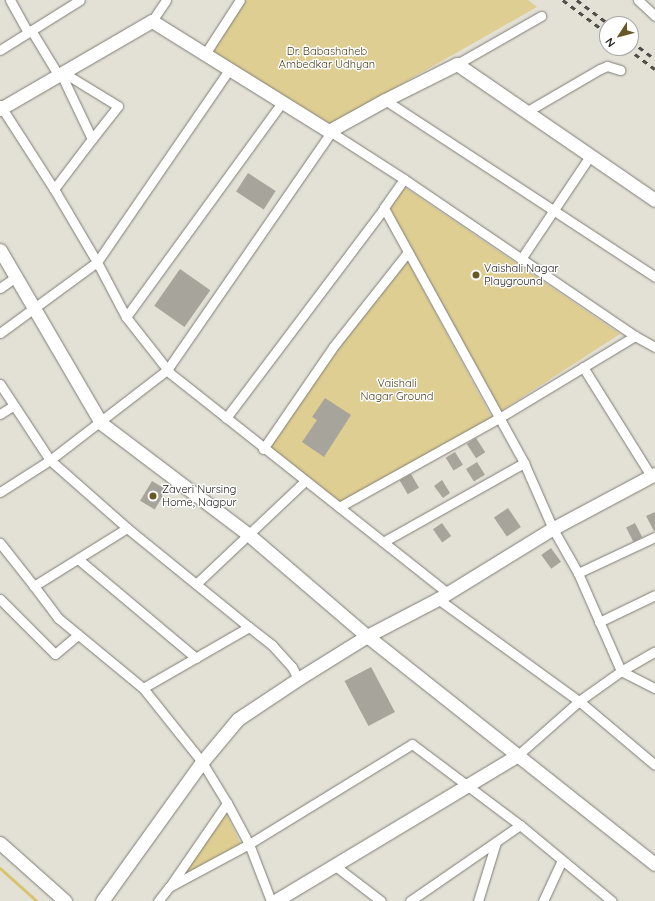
<!DOCTYPE html>
<style>
body{margin:0}
#map{position:relative;width:655px;height:901px;overflow:hidden;background:#e3e0d6;font-family:Quicksand,sans-serif}
div>[style]{position:absolute}
[style*='--x']{left:calc(var(--x)*1px);top:calc(var(--y)*1px);width:calc(var(--w)*1px);rotate:calc(var(--a)*1deg)}
.green>*{inset:0;background:#dece92}
.stream>*{height:2.5px;margin:-1.25px;padding:0 1.25px;transform-origin:1.25px;border-radius:1.25px;background:#d9c36c}
.building>*{inset:0;background:#a7a49b;transform-origin:0 0}
.roads{filter:drop-shadow(0 0 1px #7e7c73) drop-shadow(0 0 1px #7e7c73)}
.street>*{height:9px;margin:-4.5px;padding:0 4.5px;transform-origin:4.5px;border-radius:4.5px;background:#fff}
.secondary>*{height:13px;margin:-6.5px;padding:0 6.5px;transform-origin:6.5px;border-radius:6.5px;background:#fff}
.rail>*{height:2.5px;margin-top:-1.25px;transform-origin:0;background:repeating-linear-gradient(90deg,#4e4d48 0 5px,transparent 0 10px)}
.dots>*{width:11px;height:11px;translate:-50% -50%;box-sizing:border-box;border:2px solid #fff;border-radius:50%}
span{translate:-50% -50%;white-space:nowrap;text-align:center;line-height:1.15;-webkit-text-stroke:3px #fff;paint-order:stroke}
.park-label{font-size:11px;color:#463d17}
.poi-label{font-size:11px;color:#22211e}
.left{translate:0 -50%;text-align:left}
.north{position:absolute;left:599px;top:16px;width:40px;height:40px;box-sizing:border-box;background:#fff;border:1px solid #a7a6a5;border-radius:50%;rotate:234deg;font-size:11px;font-weight:700;line-height:16px;text-align:center;color:#22211e}
.north::after{content:'';display:block;margin:auto;width:14px;height:18px;background:#665926;clip-path:polygon(50% 0,100% 100%,50% 72%,0 100%)}
</style>
<div id="map">
<div class="green">
<div style="clip-path:polygon(245px 0,528px 0,537px 7px,326px 127px,209px 52px)"></div>
<div style="clip-path:polygon(400px 184px,620px 334px,501px 411px,383px 216px)"></div>
<div style="clip-path:polygon(406px 258px,492px 418px,339px 506px,266px 448px)"></div>
<div style="clip-path:polygon(226px 813px,241px 844px,182px 875px)"></div>
</div>
<div class="stream">
<div style="--x:0;--y:868;--w:50;--a:41.7"></div>
</div>
<div class="building">
<div style="left:248px;top:173px;width:33px;height:22px;rotate:33deg"></div>
<div style="left:180px;top:269px;width:37px;height:45px;rotate:35deg"></div>
<div style="clip-path:polygon(325px 398px,351px 415px,324px 457px,302px 442px,317px 420px,312px 417px)"></div>
<div style="left:476px;top:438px;width:17px;height:11px;rotate:57deg"></div>
<div style="left:455px;top:452px;width:15px;height:11px;rotate:58deg"></div>
<div style="left:477px;top:462px;width:15px;height:13px;rotate:58deg"></div>
<div style="left:411px;top:474px;width:16px;height:13px;rotate:60deg"></div>
<div style="clip-path:polygon(442px 480px,450px 493px,443px 498px,434px 486px)"></div>
<div style="left:152px;top:481px;width:17px;height:23px;rotate:31deg"></div>
<div style="left:508px;top:508px;width:23px;height:17px;rotate:56deg"></div>
<div style="clip-path:polygon(655px 512px,655px 531px,654px 531px,646px 516px)"></div>
<div style="left:442px;top:523px;width:16px;height:11px;rotate:55deg"></div>
<div style="left:635px;top:523px;width:16px;height:10px;rotate:63deg"></div>
<div style="left:551px;top:548px;width:17px;height:12px;rotate:54deg"></div>
<div style="left:371px;top:667px;width:51px;height:30px;rotate:62deg"></div>
</div>
<div class="roads">
<div class="street">
<div style="--x:10;--y:0;--w:37;--a:61"></div>
<div style="--x:638;--y:0;--w:23;--a:43"></div>
<div style="--x:152;--y:21;--w:25;--a:-56"></div>
<div style="--x:31;--y:30;--w:54;--a:58.7"></div>
<div style="--x:0;--y:50;--w:94;--a:-32"></div>
<div style="--x:205;--y:54;--w:64;--a:-57.1"></div>
<div style="--x:457;--y:64;--w:97;--a:-29.7"></div>
<div style="--x:64;--y:73;--w:63;--a:31.4"></div>
<div style="--x:118;--y:106;--w:42;--a:128.2"></div>
<div style="--x:385;--y:100;--w:323;--a:33.2"></div>
<div style="--x:0;--y:105;--w:100;--a:57.3"></div>
<div style="--x:54;--y:189;--w:85;--a:59.5"></div>
<div style="--x:97;--y:262;--w:62;--a:62.2"></div>
<div style="--x:126;--y:317;--w:71;--a:51.8"></div>
<div style="--x:170;--y:373;--w:355;--a:38.4"></div>
<div style="--x:526;--y:112;--w:86;--a:-30.2"></div>
<div style="--x:600;--y:69;--w:8;--a:-23"></div>
<div style="--x:607;--y:66;--w:14;--a:17"></div>
<div style="--x:331;--y:132;--w:87;--a:32.8"></div>
<div style="--x:404;--y:179;--w:35;--a:125"></div>
<div style="--x:384;--y:208;--w:291;--a:61.2"></div>
<div style="--x:524;--y:463;--w:72;--a:66.3"></div>
<div style="--x:553;--y:529;--w:51;--a:60.4"></div>
<div style="--x:578;--y:573;--w:107;--a:66.3"></div>
<div style="--x:621;--y:671;--w:39;--a:-30"></div>
<div style="--x:54;--y:189;--w:63;--a:-52.8"></div>
<div style="--x:92;--y:139;--w:72;--a:-115.5"></div>
<div style="--x:521;--y:259;--w:124;--a:-56.2"></div>
<div style="--x:0;--y:288;--w:19;--a:-35"></div>
<div style="--x:126;--y:317;--w:266;--a:-54"></div>
<div style="--x:0;--y:333;--w:120;--a:-36.2"></div>
<div style="--x:97;--y:262;--w:233;--a:-55.5"></div>
<div style="--x:635;--y:336;--w:23;--a:29"></div>
<div style="--x:583;--y:367;--w:128;--a:58"></div>
<div style="--x:0;--y:384;--w:91;--a:56.7"></div>
<div style="--x:50;--y:460;--w:103;--a:41.4"></div>
<div style="--x:127;--y:528;--w:110;--a:148.1"></div>
<div style="--x:34;--y:586;--w:55;--a:-128.3"></div>
<div style="--x:0;--y:414;--w:15;--a:-32"></div>
<div style="--x:226;--y:418;--w:263;--a:-53"></div>
<div style="--x:263;--y:449;--w:124;--a:-55.5"></div>
<div style="--x:333;--y:347;--w:121;--a:-51.7"></div>
<div style="--x:0;--y:492;--w:59;--a:-32.6"></div>
<div style="--x:50;--y:460;--w:148;--a:-37.6"></div>
<div style="--x:167;--y:370;--w:289;--a:-55.4"></div>
<div style="--x:331;--y:132;--w:2;--a:-153"></div>
<div style="--x:339;--y:507;--w:183;--a:-29.1"></div>
<div style="--x:499;--y:418;--w:159;--a:-31.1"></div>
<div style="--x:635;--y:336;--w:279;--a:-145.8"></div>
<div style="--x:127;--y:528;--w:157;--a:39.1"></div>
<div style="--x:249;--y:627;--w:122;--a:150.1"></div>
<div style="--x:143;--y:688;--w:95;--a:51.4"></div>
<div style="--x:202;--y:762;--w:48;--a:58.6"></div>
<div style="--x:227;--y:803;--w:47;--a:61.8"></div>
<div style="--x:249;--y:844;--w:91;--a:151.7"></div>
<div style="--x:169;--y:887;--w:18;--a:128"></div>
<div style="--x:383;--y:542;--w:162;--a:-29.3"></div>
<div style="--x:78;--y:559;--w:154;--a:40"></div>
<div style="--x:578;--y:573;--w:85;--a:-25.1"></div>
<div style="--x:196;--y:584;--w:150;--a:-43.4"></div>
<div style="--x:34;--y:586;--w:40;--a:53"></div>
<div style="--x:58;--y:618;--w:110;--a:39.5"></div>
<div style="--x:0;--y:599;--w:78;--a:45"></div>
<div style="--x:55;--y:654;--w:30;--a:-40"></div>
<div style="--x:438;--y:599;--w:174;--a:35.9"></div>
<div style="--x:579;--y:701;--w:52;--a:-35.5"></div>
<div style="--x:621;--y:671;--w:38;--a:27"></div>
<div style="--x:599;--y:622;--w:62;--a:-25.7"></div>
<div style="--x:249;--y:627;--w:29;--a:38"></div>
<div style="--x:272;--y:645;--w:30;--a:48"></div>
<div style="--x:292;--y:667;--w:13;--a:63"></div>
<div style="--x:518;--y:755;--w:81;--a:-41.5"></div>
<div style="--x:579;--y:701;--w:99;--a:40.1"></div>
<div style="--x:334;--y:865;--w:59;--a:37.5"></div>
<div style="--x:170;--y:886;--w:101;--a:-55.5"></div>
<div style="--x:271;--y:901;--w:61;--a:-111.1"></div>
<div style="--x:249;--y:844;--w:191;--a:-31.5"></div>
<div style="--x:412;--y:744;--w:135;--a:36.9"></div>
<div style="--x:410;--y:901;--w:134;--a:-34.6"></div>
<div style="--x:520;--y:825;--w:119;--a:39.6"></div>
<div style="--x:478;--y:901;--w:62;--a:-73"></div>
<div style="--x:543;--y:901;--w:45;--a:-65.1"></div>
</div>
<div class="secondary">
<div style="--x:0;--y:109;--w:176;--a:-30.1"></div>
<div style="--x:152;--y:21;--w:208;--a:31.9"></div>
<div style="--x:329;--y:131;--w:64;--a:-29"></div>
<div style="--x:385;--y:100;--w:80;--a:-26.6"></div>
<div style="--x:457;--y:64;--w:240;--a:34.5"></div>
<div style="--x:0;--y:250;--w:200;--a:59.7"></div>
<div style="--x:101;--y:423;--w:186;--a:37.1"></div>
<div style="--x:249;--y:535;--w:155;--a:40.6"></div>
<div style="--x:367;--y:636;--w:367;--a:38.4"></div>
<div style="--x:0;--y:843;--w:87;--a:41.7"></div>
<div style="--x:102;--y:901;--w:171;--a:-54.3"></div>
<div style="--x:202;--y:762;--w:56;--a:-50.1"></div>
<div style="--x:238;--y:719;--w:72;--a:-33.7"></div>
<div style="--x:298;--y:679;--w:81;--a:-31.9"></div>
<div style="--x:367;--y:636;--w:80;--a:-27.5"></div>
<div style="--x:438;--y:599;--w:134;--a:-31.6"></div>
<div style="--x:552;--y:529;--w:117;--a:-28.1"></div>
<div style="--x:275;--y:901;--w:283;--a:-31"></div>
</div>
</div>
<div class="rail">
<div style="--x:563;--y:0;--w:55;--a:36.9"></div>
<div style="--x:577;--y:0;--w:40;--a:37"></div>
<div style="--x:631;--y:41;--w:30;--a:37"></div>
<div style="--x:627;--y:48;--w:35;--a:37"></div>
</div>
<div class="dots">
<div style="left:476px;top:275px;background:#665926"></div>
<div style="left:153px;top:496px;background:#665926"></div>
</div>
<div class="park-label">
<span style="left:327px;top:58px">Dr. Babashaheb<br>Ambedkar Udhyan</span>
<span style="left:397px;top:390px">Vaishali<br>Nagar Ground</span>
</div>
<div class="poi-label">
<span class="left" style="left:484px;top:275px">Vaishali Nagar<br>Playground</span>
<span class="left" style="left:162px;top:496px">Zaveri Nursing<br>Home, Nagpur</span>
</div>
<div class="north">N</div>
</div>
